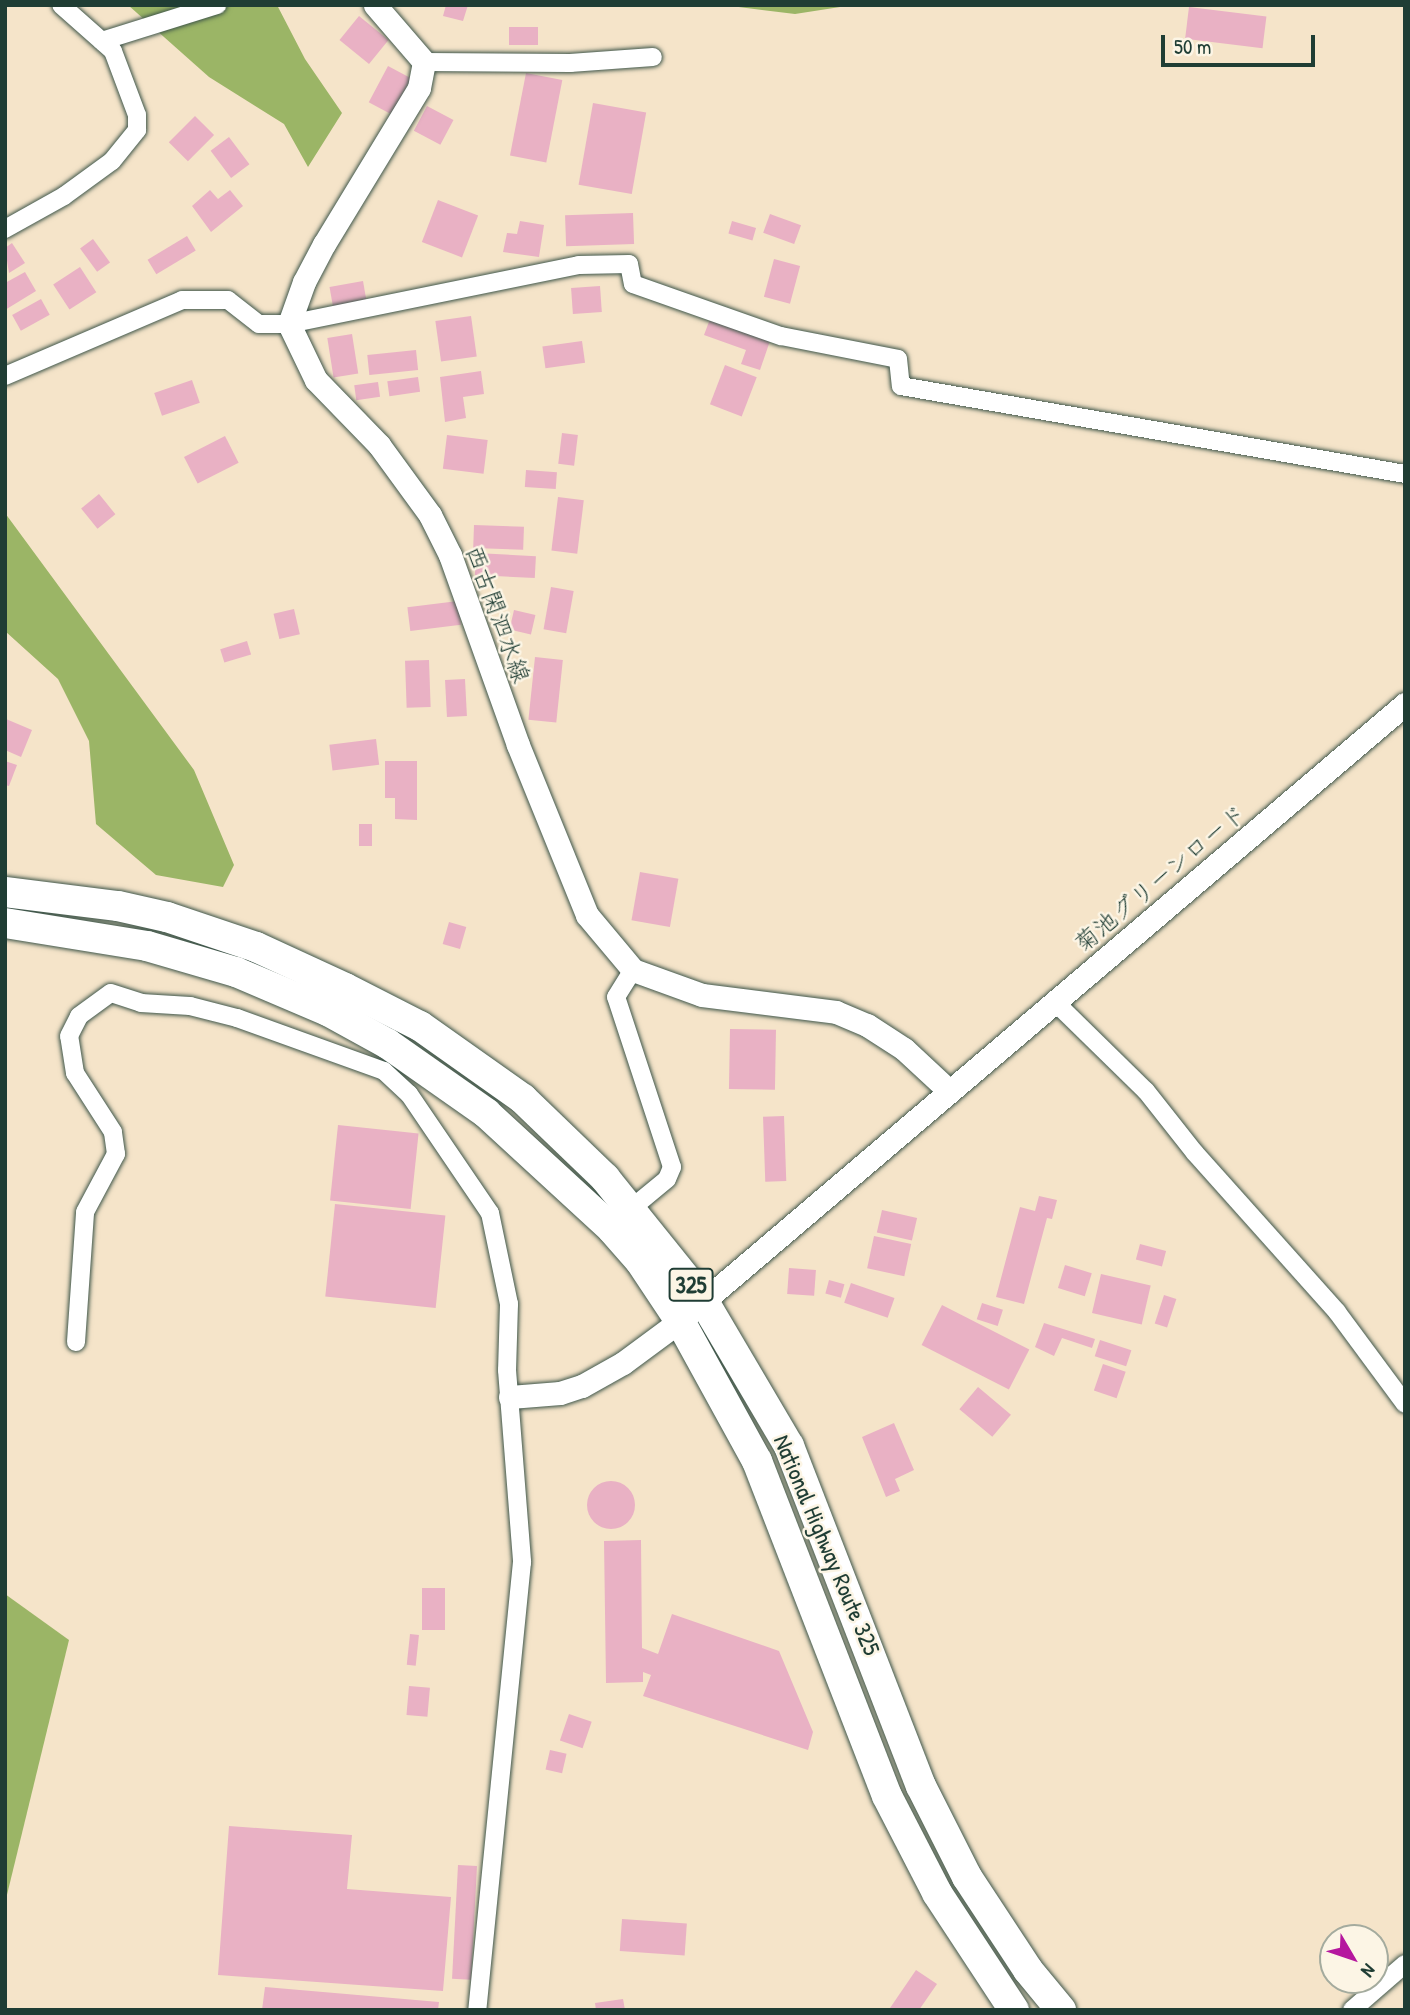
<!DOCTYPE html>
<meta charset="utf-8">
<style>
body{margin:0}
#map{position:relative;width:1410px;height:2015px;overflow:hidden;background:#f5e4c9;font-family:"Patrick Hand","Klee One",sans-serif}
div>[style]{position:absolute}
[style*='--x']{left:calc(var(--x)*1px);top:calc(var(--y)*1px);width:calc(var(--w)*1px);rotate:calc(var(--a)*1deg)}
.forest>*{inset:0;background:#9bb566}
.building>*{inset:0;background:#e9b1c4;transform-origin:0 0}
.round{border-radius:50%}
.roads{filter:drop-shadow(0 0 2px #3f564a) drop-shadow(0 0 2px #3f564a)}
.street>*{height:18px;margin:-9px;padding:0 9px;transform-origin:9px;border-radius:9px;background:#fff}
.secondary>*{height:23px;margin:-11.5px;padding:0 11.5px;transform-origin:11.5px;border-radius:11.5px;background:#fff}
.highway>*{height:30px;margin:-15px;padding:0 15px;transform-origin:15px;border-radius:15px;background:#fff}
span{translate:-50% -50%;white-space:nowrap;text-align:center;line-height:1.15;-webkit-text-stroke:5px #fcf5e5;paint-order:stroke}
.shield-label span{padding:2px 5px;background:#fcf5e5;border:2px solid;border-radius:5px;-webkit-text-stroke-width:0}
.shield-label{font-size:23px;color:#1f3d34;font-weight:700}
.street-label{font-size:24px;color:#1f3d34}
.frame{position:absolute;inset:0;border:7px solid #1f3d34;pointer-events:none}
.north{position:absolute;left:1319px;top:1924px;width:70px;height:70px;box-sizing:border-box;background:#fcf5e5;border:2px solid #a4ab9e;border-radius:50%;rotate:129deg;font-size:19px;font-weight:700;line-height:28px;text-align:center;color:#1f3d34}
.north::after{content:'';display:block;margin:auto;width:24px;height:32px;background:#b5179e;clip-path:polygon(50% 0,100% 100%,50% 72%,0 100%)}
.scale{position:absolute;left:1161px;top:35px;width:154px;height:32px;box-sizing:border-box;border:4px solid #1f3d34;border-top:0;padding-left:9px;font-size:21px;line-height:24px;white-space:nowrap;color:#1f3d34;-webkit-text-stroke:5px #fcf5e5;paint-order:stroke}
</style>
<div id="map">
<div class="forest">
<div style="clip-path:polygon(128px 5px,277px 5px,305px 59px,342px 113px,308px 167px,284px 124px,209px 77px)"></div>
<div style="clip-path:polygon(723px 5px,853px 5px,795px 14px)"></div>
<div style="clip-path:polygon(5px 513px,194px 770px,234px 865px,223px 887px,156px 875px,96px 824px,89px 741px,58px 679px,5px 631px)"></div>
<div style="clip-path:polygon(5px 1594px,69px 1640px,5px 1903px)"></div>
</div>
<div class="building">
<div style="clip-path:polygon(446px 5px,468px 5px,463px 21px,443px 16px)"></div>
<div style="left:1189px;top:7px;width:78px;height:32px;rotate:7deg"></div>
<div style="left:359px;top:16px;width:38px;height:31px;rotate:39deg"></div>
<div style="left:538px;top:27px;width:18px;height:29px;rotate:90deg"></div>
<div style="left:388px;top:66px;width:26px;height:41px;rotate:28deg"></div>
<div style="left:526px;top:73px;width:37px;height:84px;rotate:11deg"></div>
<div style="left:593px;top:103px;width:54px;height:83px;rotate:10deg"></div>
<div style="left:427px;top:106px;width:30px;height:28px;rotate:28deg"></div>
<div style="left:195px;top:116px;width:27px;height:37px;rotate:45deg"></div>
<div style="left:229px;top:137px;width:34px;height:23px;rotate:53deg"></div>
<div style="clip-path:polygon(210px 190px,218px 199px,230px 190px,243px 206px,211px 232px,192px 206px)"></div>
<div style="left:438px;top:200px;width:43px;height:45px;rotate:21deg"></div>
<div style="left:633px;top:213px;width:31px;height:68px;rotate:88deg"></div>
<div style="left:770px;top:214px;width:33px;height:20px;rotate:20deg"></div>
<div style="clip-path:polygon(520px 221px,544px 225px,539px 257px,503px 252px,507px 233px,517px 234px)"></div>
<div style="left:732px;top:221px;width:25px;height:13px;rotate:16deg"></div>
<div style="left:187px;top:236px;width:17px;height:46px;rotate:59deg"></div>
<div style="left:93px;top:239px;width:29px;height:16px;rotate:54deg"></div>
<div style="clip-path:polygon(12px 243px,25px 263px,9px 273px,5px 248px)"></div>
<div style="left:774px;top:259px;width:27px;height:39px;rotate:15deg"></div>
<div style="left:80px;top:267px;width:30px;height:32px;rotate:57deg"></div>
<div style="clip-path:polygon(25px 272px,36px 291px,5px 310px,5px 283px)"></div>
<div style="left:363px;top:281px;width:22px;height:34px;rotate:80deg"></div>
<div style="left:600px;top:286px;width:26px;height:29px;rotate:86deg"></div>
<div style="left:41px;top:299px;width:18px;height:33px;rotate:61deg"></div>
<div style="left:471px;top:316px;width:41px;height:36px;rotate:82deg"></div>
<div style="clip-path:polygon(710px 319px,771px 338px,760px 370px,741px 364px,746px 350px,704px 335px)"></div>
<div style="left:352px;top:334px;width:40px;height:25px;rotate:81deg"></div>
<div style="left:582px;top:341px;width:22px;height:40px;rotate:82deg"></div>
<div style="left:416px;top:350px;width:20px;height:49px;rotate:84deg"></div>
<div style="left:725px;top:365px;width:34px;height:42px;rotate:21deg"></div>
<div style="clip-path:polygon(481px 371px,484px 394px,463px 397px,466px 418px,445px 422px,440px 377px)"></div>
<div style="left:418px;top:377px;width:15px;height:31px;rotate:82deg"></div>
<div style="left:192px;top:380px;width:24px;height:40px;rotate:71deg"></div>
<div style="left:378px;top:382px;width:15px;height:24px;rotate:82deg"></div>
<div style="left:562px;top:433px;width:16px;height:31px;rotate:7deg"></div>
<div style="left:447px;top:435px;width:41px;height:34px;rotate:7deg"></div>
<div style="left:225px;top:436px;width:30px;height:46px;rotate:63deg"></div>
<div style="left:526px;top:470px;width:31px;height:17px;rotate:4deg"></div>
<div style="left:99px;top:494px;width:26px;height:23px;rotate:51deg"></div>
<div style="left:558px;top:497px;width:26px;height:54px;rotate:7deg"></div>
<div style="left:474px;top:525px;width:50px;height:23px;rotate:2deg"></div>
<div style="left:476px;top:553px;width:60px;height:22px;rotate:3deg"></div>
<div style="left:551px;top:587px;width:23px;height:43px;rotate:10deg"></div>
<div style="left:458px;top:601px;width:24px;height:51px;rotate:83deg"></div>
<div style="left:294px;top:609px;width:26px;height:21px;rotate:77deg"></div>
<div style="left:514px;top:610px;width:22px;height:20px;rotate:13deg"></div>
<div style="left:247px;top:641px;width:14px;height:28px;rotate:73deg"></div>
<div style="left:535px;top:657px;width:28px;height:63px;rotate:6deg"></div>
<div style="left:429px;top:660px;width:47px;height:24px;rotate:88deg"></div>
<div style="left:465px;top:679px;width:37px;height:20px;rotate:87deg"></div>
<div style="clip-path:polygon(6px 719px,32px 730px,21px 757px,5px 750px)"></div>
<div style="left:376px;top:739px;width:26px;height:47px;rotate:83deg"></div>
<div style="clip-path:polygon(5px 761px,17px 765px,9px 786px,5px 785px)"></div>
<div style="clip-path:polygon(385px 761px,417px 761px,417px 820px,395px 819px,395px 798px,385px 798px)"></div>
<div style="left:359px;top:824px;width:13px;height:22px"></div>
<div style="left:640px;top:872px;width:39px;height:49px;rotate:10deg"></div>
<div style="left:449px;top:922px;width:18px;height:23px;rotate:16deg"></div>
<div style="left:730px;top:1029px;width:46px;height:60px;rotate:1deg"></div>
<div style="left:784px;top:1116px;width:65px;height:21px;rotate:88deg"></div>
<div style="left:338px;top:1125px;width:81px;height:76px;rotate:6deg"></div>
<div style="clip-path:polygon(1039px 1196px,1057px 1200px,1052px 1219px,1047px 1218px,1024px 1304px,996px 1297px,1020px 1207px,1035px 1211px)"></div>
<div style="left:335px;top:1204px;width:111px;height:93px;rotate:6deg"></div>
<div style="left:882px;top:1210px;width:36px;height:23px;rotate:13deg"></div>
<div style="left:874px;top:1236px;width:38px;height:33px;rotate:12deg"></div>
<div style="left:1140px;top:1244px;width:27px;height:16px;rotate:15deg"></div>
<div style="left:1065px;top:1265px;width:28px;height:24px;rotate:17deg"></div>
<div style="left:789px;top:1268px;width:27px;height:26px;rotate:4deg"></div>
<div style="left:1101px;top:1274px;width:51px;height:40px;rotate:13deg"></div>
<div style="left:829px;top:1280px;width:16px;height:14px;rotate:15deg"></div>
<div style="left:851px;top:1283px;width:46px;height:21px;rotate:19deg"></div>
<div style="left:1164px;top:1295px;width:13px;height:30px;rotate:18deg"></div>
<div style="left:982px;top:1303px;width:22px;height:17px;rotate:18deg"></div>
<div style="left:942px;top:1305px;width:98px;height:45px;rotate:27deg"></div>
<div style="clip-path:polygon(1044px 1323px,1095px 1339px,1092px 1348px,1062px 1338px,1054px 1356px,1035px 1347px)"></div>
<div style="left:1100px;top:1340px;width:33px;height:17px;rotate:18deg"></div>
<div style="left:1103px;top:1364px;width:24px;height:28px;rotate:19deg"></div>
<div style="left:978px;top:1387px;width:43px;height:29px;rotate:40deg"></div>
<div style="clip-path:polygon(894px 1423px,914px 1470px,895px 1479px,900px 1491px,886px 1497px,862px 1437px)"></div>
<div class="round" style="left:587px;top:1481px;width:48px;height:48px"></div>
<div style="clip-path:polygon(641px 1540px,642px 1648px,658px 1654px,672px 1614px,779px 1651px,813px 1732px,808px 1750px,643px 1696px,651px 1675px,643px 1672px,643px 1682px,606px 1683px,604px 1541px)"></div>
<div style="left:422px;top:1588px;width:23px;height:42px"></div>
<div style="left:410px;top:1634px;width:9px;height:31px;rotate:6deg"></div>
<div style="left:409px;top:1686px;width:21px;height:29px;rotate:5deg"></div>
<div style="left:569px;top:1714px;width:24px;height:28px;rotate:19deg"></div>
<div style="left:550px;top:1750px;width:17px;height:20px;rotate:13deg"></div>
<div style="clip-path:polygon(229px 1826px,352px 1835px,347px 1889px,451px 1897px,443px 1991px,218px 1975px)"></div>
<div style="left:458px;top:1865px;width:19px;height:114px;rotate:3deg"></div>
<div style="left:622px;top:1919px;width:65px;height:32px;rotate:4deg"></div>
<div style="clip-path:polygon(916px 1970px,937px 1984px,919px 2010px,893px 2010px,890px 2008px)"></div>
<div style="clip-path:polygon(265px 1987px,439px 2002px,438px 2010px,262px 2010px)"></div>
<div style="clip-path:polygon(623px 1999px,625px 2010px,596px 2010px,595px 2003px)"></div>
</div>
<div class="roads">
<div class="street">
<div style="--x:102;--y:41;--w:121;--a:-17.4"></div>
<div style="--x:424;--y:62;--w:146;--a:0.4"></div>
<div style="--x:570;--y:63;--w:83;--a:-4.1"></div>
<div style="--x:5;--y:229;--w:68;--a:-29.2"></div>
<div style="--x:64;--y:196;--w:59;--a:-36.1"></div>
<div style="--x:112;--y:161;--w:40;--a:-51"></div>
<div style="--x:137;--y:130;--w:15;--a:-90"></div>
<div style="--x:137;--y:115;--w:68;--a:-110.6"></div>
<div style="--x:113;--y:51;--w:69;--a:-138.5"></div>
<div style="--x:5;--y:376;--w:193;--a:-23.2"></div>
<div style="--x:182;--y:300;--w:46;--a:0"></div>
<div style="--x:228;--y:300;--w:39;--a:38"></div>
<div style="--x:259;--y:324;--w:30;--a:0"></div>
<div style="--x:289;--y:324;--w:296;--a:-11.5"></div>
<div style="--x:579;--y:265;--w:50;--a:-1.1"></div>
<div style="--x:629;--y:264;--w:20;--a:79"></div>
<div style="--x:633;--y:284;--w:157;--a:19.4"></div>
<div style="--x:781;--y:336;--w:119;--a:11.1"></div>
<div style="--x:898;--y:359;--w:27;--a:84"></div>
<div style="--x:901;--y:386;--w:512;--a:9.9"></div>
<div style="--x:1055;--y:1002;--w:127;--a:44.4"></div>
<div style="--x:1146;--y:1091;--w:79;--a:51.7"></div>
<div style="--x:1195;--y:1153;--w:213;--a:48.2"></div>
<div style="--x:1337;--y:1312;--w:114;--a:53.5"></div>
<div style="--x:632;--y:1208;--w:45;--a:-39.6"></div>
<div style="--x:667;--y:1179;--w:13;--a:-67"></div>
<div style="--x:672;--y:1167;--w:179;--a:-108.2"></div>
<div style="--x:616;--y:997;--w:32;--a:-58"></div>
<div style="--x:76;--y:1342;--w:130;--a:-86"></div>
<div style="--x:85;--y:1212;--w:66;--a:-61.9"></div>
<div style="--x:116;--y:1154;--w:22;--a:-98"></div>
<div style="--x:113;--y:1132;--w:70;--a:-122.8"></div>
<div style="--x:75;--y:1073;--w:37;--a:-99"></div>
<div style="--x:69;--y:1036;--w:22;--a:-63"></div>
<div style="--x:79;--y:1016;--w:39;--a:-36"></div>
<div style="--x:111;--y:993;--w:32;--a:18"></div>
<div style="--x:141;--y:1003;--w:49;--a:3.5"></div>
<div style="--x:190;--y:1006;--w:49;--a:14.3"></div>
<div style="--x:237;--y:1018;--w:156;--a:19.8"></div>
<div style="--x:384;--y:1071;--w:34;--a:43"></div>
<div style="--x:409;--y:1094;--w:144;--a:55.8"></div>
<div style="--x:490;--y:1213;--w:93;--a:78.2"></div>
<div style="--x:509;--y:1304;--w:66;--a:91.7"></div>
<div style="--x:507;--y:1370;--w:193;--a:85.5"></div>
<div style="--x:522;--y:1562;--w:450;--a:95.7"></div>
<div style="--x:1352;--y:2010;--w:70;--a:-41"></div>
</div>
<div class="secondary">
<div style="--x:375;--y:5;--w:75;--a:49.3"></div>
<div style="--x:424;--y:62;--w:26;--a:101"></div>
<div style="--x:419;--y:88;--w:183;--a:121.3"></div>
<div style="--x:324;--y:244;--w:43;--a:117.8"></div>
<div style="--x:304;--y:282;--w:45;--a:109.7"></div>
<div style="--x:289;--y:324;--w:62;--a:64.3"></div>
<div style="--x:316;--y:380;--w:91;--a:45.9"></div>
<div style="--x:379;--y:445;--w:87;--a:53.9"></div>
<div style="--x:430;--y:515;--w:45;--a:63.4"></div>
<div style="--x:450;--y:555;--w:202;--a:70.3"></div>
<div style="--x:518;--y:745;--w:183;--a:67.9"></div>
<div style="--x:587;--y:915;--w:72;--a:50.1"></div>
<div style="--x:633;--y:970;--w:73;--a:19.9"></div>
<div style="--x:702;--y:995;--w:135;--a:7.2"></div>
<div style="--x:836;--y:1012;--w:34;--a:23"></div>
<div style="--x:867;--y:1025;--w:44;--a:33"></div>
<div style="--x:904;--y:1049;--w:59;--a:42.9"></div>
<div style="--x:510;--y:1397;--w:50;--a:-4.6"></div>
<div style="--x:560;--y:1393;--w:23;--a:-18"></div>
<div style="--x:582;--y:1386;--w:47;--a:-29.3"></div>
<div style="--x:623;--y:1363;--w:71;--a:-36.4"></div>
<div style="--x:680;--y:1321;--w:952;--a:-40.4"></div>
</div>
<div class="highway">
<div style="--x:5;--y:892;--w:114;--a:7.1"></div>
<div style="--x:118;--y:906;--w:50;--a:12.7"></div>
<div style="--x:167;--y:917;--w:94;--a:18.6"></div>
<div style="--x:256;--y:947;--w:98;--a:24.7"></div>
<div style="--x:345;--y:988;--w:84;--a:26.9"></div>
<div style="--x:420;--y:1026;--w:126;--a:35.3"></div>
<div style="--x:523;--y:1099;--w:114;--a:43.9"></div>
<div style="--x:605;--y:1178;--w:156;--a:51.2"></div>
<div style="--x:703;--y:1300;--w:169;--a:59.5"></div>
<div style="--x:789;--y:1446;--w:365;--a:68.8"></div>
<div style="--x:921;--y:1786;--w:102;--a:63.2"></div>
<div style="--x:967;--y:1877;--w:111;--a:56.7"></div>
<div style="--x:1028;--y:1970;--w:52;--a:50.5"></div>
<div style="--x:5;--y:923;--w:144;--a:9.2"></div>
<div style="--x:147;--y:946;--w:93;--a:16.3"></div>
<div style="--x:236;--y:972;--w:100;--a:23"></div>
<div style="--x:328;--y:1011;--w:68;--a:28.8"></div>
<div style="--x:388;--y:1044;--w:120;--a:35.1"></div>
<div style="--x:486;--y:1113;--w:171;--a:42.6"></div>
<div style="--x:612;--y:1229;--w:43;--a:48.8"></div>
<div style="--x:640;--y:1261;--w:72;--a:56.3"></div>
<div style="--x:680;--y:1321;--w:160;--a:61.2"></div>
<div style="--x:757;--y:1461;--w:359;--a:68.8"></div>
<div style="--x:887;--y:1796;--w:109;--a:62.7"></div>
<div style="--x:937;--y:1893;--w:140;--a:56.7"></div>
</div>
</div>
<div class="shield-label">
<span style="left:691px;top:1285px">325</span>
</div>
<div class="street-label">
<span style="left:498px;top:614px;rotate:70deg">西古閑泗水線</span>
<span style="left:1160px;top:878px;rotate:-40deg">菊池グリーンロード</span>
<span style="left:827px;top:1545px;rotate:67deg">National Highway Route 325</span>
</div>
<div class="frame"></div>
<div class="north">N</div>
<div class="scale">50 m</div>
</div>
